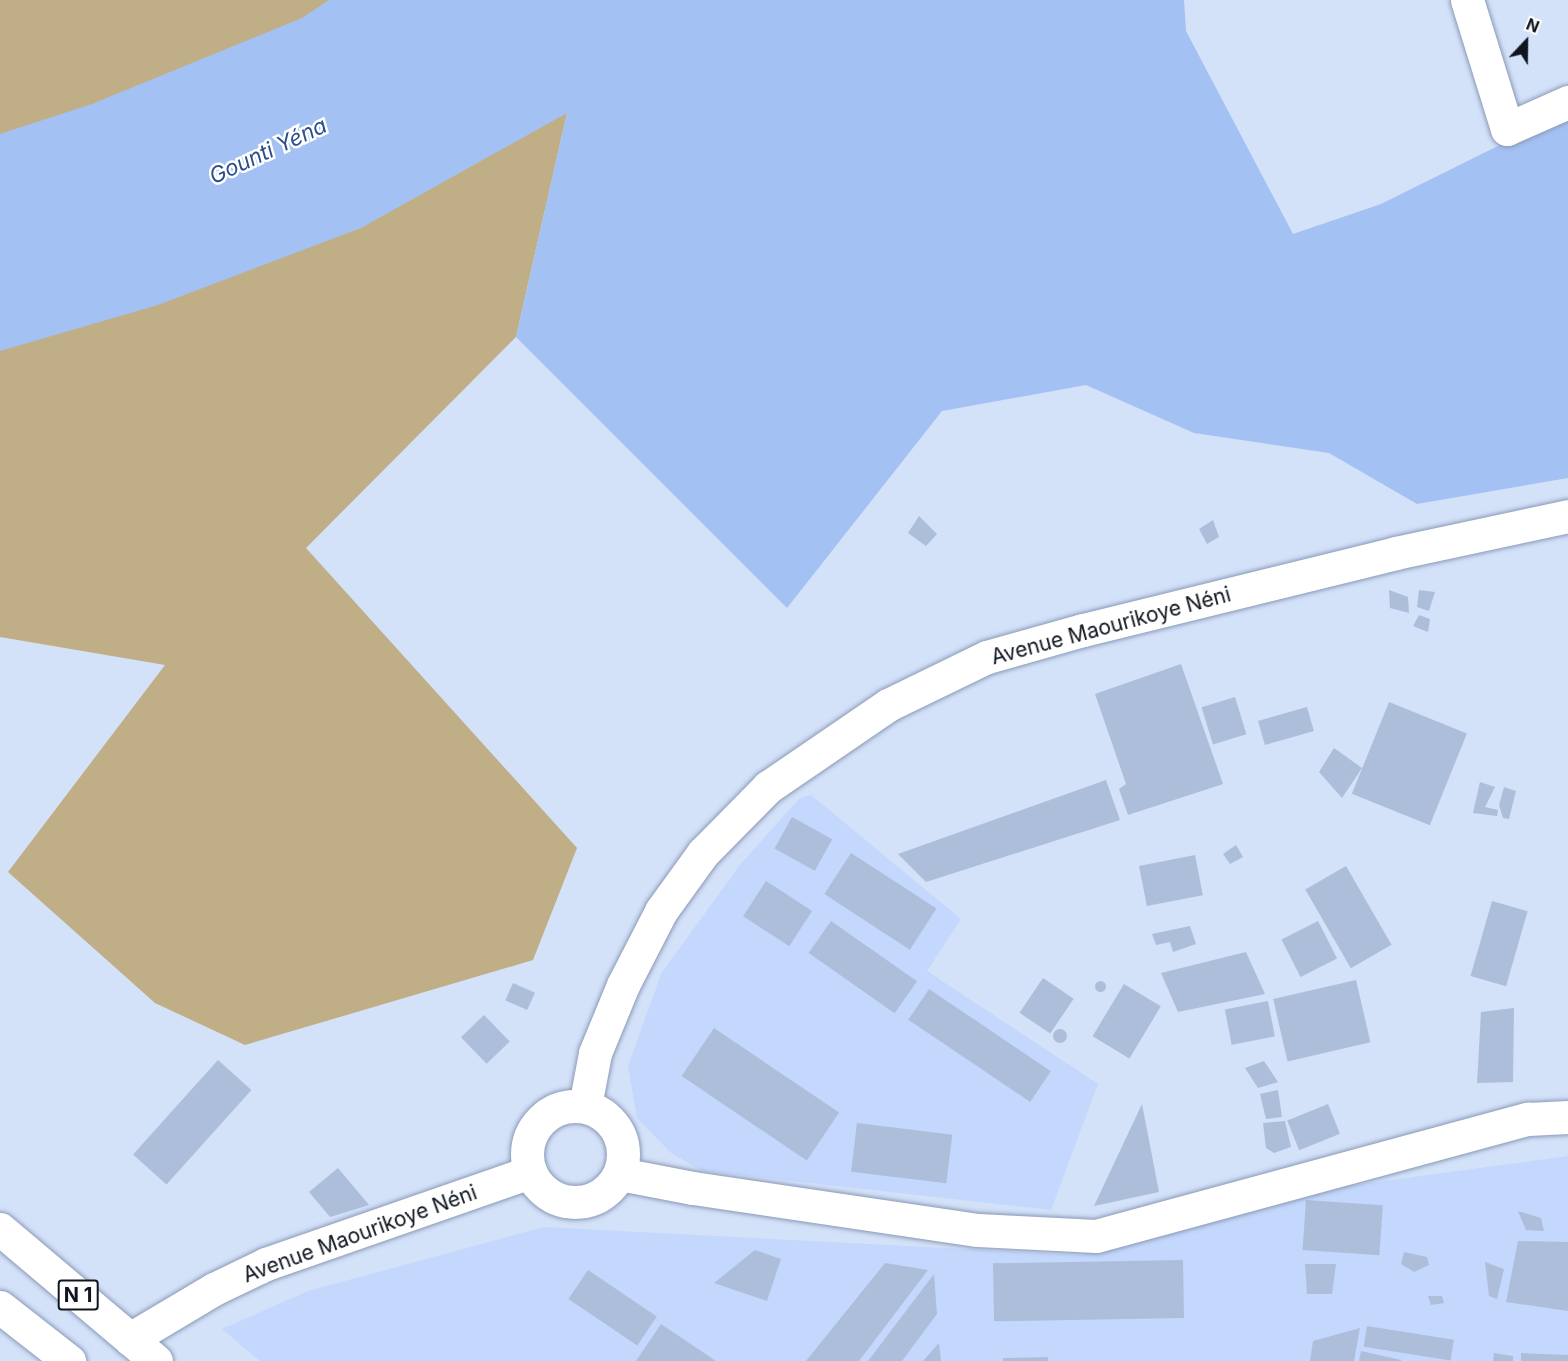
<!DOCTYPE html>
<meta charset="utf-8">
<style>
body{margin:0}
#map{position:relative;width:1568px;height:1361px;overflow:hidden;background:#d3e1f9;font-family:Inter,sans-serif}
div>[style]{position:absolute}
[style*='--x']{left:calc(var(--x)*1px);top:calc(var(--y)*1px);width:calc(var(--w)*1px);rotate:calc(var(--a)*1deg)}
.built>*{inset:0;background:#c3d8fc}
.green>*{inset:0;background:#c0ae87}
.water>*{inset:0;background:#a4c1f4}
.building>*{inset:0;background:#adbedb;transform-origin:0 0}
.round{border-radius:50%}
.roads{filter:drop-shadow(0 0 2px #8a9ab6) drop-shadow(0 0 2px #8a9ab6)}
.minor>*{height:33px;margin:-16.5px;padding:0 16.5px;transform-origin:16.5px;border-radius:16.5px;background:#fff}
.minor>.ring{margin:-16.5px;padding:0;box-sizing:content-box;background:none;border:33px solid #fff;border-radius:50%}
.major>*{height:33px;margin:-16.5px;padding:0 16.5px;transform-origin:16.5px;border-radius:16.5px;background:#fff}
span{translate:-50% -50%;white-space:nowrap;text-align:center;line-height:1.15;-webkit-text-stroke:5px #fff;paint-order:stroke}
.shield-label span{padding:2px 4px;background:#fff;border:2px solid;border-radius:4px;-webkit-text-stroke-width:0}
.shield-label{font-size:20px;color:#101620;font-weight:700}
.street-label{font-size:21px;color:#101620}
.water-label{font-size:22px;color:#2d4e8c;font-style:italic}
.north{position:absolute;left:1496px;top:12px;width:60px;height:60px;-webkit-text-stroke:4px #fff;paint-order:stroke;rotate:22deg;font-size:16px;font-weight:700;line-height:24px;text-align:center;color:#101620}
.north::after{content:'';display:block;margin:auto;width:21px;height:27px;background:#101620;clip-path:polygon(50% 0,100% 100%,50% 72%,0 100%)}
</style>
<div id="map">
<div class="built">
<div style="clip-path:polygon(811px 795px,961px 919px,927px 971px,1098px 1084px,1051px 1210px,702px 1171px,670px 1152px,637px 1118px,628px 1066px,661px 974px,739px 866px,800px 798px)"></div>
<div style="clip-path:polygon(1568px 1156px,1568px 1361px,260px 1361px,222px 1329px,308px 1291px,544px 1227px,1080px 1255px,1332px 1188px)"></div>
</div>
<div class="green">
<div style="clip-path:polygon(0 0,733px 0,567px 113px,516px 337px,306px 548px,577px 848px,533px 960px,245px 1045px,155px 1003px,8px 872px,165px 665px,0 637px)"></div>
</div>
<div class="water">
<div style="clip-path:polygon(329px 0,1184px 0,1186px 31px,1293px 234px,1381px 204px,1568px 111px,1568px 478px,1417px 504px,1329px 453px,1194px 433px,1086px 385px,942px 411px,787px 608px,516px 337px,567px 113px,361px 228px,158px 305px,0 351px,0 134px,92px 104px,302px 18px)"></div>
</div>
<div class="building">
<div style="clip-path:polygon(919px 516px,937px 534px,926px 546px,908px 533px)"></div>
<div style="clip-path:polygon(1213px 520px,1219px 537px,1207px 544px,1199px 529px)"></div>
<div style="clip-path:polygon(1389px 590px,1408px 597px,1409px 613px,1390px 608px)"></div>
<div style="clip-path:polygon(1419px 590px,1435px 592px,1429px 611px,1417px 607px)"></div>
<div style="clip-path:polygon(1419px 615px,1430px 619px,1428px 632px,1413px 626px)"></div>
<div style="clip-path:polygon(1181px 664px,1223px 784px,1128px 815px,1119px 789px,1126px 784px,1095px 694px)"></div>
<div style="left:1235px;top:697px;width:39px;height:35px;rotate:73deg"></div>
<div style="left:1389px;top:702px;width:84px;height:99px;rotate:22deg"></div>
<div style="left:1307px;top:707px;width:25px;height:51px;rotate:74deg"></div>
<div style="clip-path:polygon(1334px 748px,1362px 768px,1342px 798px,1319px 772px)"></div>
<div style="clip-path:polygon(1106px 780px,1120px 820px,926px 882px,898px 854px)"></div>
<div style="clip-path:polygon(1480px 782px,1495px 787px,1485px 807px,1498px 810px,1497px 816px,1473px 813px)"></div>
<div style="clip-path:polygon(1504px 787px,1516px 791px,1509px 819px,1503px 818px,1499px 805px)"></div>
<div style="left:792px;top:817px;width:46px;height:36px;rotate:29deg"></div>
<div style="clip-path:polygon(1236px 845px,1243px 857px,1230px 864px,1223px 854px)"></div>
<div style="left:851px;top:853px;width:102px;height:49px;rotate:33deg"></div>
<div style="left:1195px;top:855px;width:41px;height:57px;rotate:79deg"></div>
<div style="left:1346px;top:866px;width:91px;height:47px;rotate:60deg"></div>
<div style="left:766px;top:881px;width:55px;height:42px;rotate:33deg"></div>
<div style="left:1492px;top:901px;width:37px;height:78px;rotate:16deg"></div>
<div style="left:831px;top:921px;width:105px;height:39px;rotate:35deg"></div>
<div style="left:1318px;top:921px;width:42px;height:41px;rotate:63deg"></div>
<div style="clip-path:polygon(1190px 926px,1196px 944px,1173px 952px,1170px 942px,1156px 945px,1152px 934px)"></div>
<div style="clip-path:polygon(1246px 952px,1265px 994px,1178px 1012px,1161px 973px)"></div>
<div style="left:1043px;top:978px;width:37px;height:42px;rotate:34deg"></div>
<div style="left:1356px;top:980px;width:64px;height:85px;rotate:77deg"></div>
<div class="round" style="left:1094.5px;top:980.5px;width:11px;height:11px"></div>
<div style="left:513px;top:983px;width:24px;height:19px;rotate:24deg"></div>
<div style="left:1124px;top:984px;width:43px;height:61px;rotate:31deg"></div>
<div style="left:929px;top:989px;width:147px;height:37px;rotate:34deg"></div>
<div style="left:1268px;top:1001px;width:36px;height:44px;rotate:79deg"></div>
<div style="clip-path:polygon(1514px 1008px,1513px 1082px,1477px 1083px,1481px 1012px)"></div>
<div style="left:484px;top:1015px;width:37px;height:32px;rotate:46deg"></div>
<div style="left:714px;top:1028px;width:151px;height:58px;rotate:34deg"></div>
<div class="round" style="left:1053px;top:1029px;width:14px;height:14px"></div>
<div style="left:218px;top:1060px;width:45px;height:127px;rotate:42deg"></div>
<div style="clip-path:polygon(1264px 1061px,1278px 1082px,1258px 1088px,1245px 1068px)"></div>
<div style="clip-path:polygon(1278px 1090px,1282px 1117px,1266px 1119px,1260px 1094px)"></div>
<div style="clip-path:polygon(1142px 1104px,1159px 1192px,1094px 1206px)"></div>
<div style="left:1328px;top:1104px;width:32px;height:44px;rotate:68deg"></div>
<div style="clip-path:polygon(1285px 1121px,1291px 1147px,1274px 1153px,1266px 1148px,1263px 1123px)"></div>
<div style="left:857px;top:1123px;width:96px;height:49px;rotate:7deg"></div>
<div style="clip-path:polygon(338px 1168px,369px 1205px,330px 1217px,309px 1192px)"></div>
<div style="left:1306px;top:1200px;width:77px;height:50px;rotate:4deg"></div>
<div style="clip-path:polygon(1518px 1211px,1541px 1218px,1544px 1231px,1526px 1230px)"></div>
<div style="clip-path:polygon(1518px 1241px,1568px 1242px,1568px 1311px,1506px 1302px)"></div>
<div style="clip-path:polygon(755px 1250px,781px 1259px,767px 1301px,714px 1283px)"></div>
<div style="clip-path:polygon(1404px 1252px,1427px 1257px,1429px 1265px,1414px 1272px,1401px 1264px)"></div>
<div style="left:1183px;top:1260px;width:58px;height:190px;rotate:89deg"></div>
<div style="clip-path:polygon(1485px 1262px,1504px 1269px,1497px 1299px,1489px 1296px)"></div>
<div style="clip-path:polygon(885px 1263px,928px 1270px,859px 1361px,806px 1361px)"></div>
<div style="clip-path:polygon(1305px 1264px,1336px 1264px,1332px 1294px,1307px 1294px)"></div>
<div style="left:588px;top:1270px;width:83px;height:35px;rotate:34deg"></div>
<div style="clip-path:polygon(934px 1274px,937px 1314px,902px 1361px,868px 1361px)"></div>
<div style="clip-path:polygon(1428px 1296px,1442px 1296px,1444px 1303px,1431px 1305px)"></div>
<div style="clip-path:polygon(661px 1324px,716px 1361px,636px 1361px)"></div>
<div style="left:1367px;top:1326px;width:88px;height:21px;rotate:9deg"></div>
<div style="clip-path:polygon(1360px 1328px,1354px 1361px,1310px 1361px,1313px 1341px)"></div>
<div style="clip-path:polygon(939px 1343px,941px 1361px,923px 1361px)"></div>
<div style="clip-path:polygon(1361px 1351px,1401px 1360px,1401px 1361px,1359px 1361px)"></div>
<div style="clip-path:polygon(1494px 1353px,1513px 1356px,1513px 1361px,1493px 1361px)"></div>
<div style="clip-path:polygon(1521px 1353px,1568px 1355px,1568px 1361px,1521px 1361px)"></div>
<div style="clip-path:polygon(1048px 1357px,1048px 1361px,1003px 1361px,1003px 1358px)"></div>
</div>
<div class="roads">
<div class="minor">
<div style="--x:1467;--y:0;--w:135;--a:72.8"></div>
<div style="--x:1507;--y:129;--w:67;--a:-23.9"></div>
<div class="ring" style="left:527px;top:1106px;width:63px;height:63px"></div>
<div style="--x:585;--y:1106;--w:54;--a:-79.3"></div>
<div style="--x:595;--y:1053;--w:74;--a:-67.6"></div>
<div style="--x:623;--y:985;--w:83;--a:-62.8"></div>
<div style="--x:661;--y:911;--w:72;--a:-54.1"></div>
<div style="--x:703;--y:853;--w:93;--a:-45.4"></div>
<div style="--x:768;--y:787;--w:145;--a:-34.3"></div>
<div style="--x:888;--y:705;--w:110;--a:-25.9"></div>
<div style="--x:987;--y:657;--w:100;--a:-15.7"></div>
<div style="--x:1083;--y:630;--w:322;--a:-13.8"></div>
<div style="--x:1396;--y:553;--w:176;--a:-12.1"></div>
<div style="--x:620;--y:1174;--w:74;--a:10.9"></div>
<div style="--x:693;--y:1188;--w:288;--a:8.4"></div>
<div style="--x:978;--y:1230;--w:118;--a:2.9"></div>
<div style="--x:1096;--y:1236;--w:448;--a:-15.2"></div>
<div style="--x:1528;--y:1119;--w:40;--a:-2.9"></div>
<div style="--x:130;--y:1339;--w:98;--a:-30.8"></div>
<div style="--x:214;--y:1289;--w:58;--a:-25.7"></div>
<div style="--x:266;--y:1264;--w:280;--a:-19.2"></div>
</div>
<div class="major">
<div style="--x:0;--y:1229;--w:204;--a:40.2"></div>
<div style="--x:0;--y:1307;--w:88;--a:38"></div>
</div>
</div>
<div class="shield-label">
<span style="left:78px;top:1295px">N 1</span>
</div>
<div class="street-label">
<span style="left:1111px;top:626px;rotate:-15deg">Avenue Maourikoye Néni</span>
<span style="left:360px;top:1234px;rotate:-20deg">Avenue Maourikoye Néni</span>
</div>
<div class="water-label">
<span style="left:268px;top:151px;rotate:-25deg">Gounti Yéna</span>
</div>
<div class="north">N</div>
</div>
